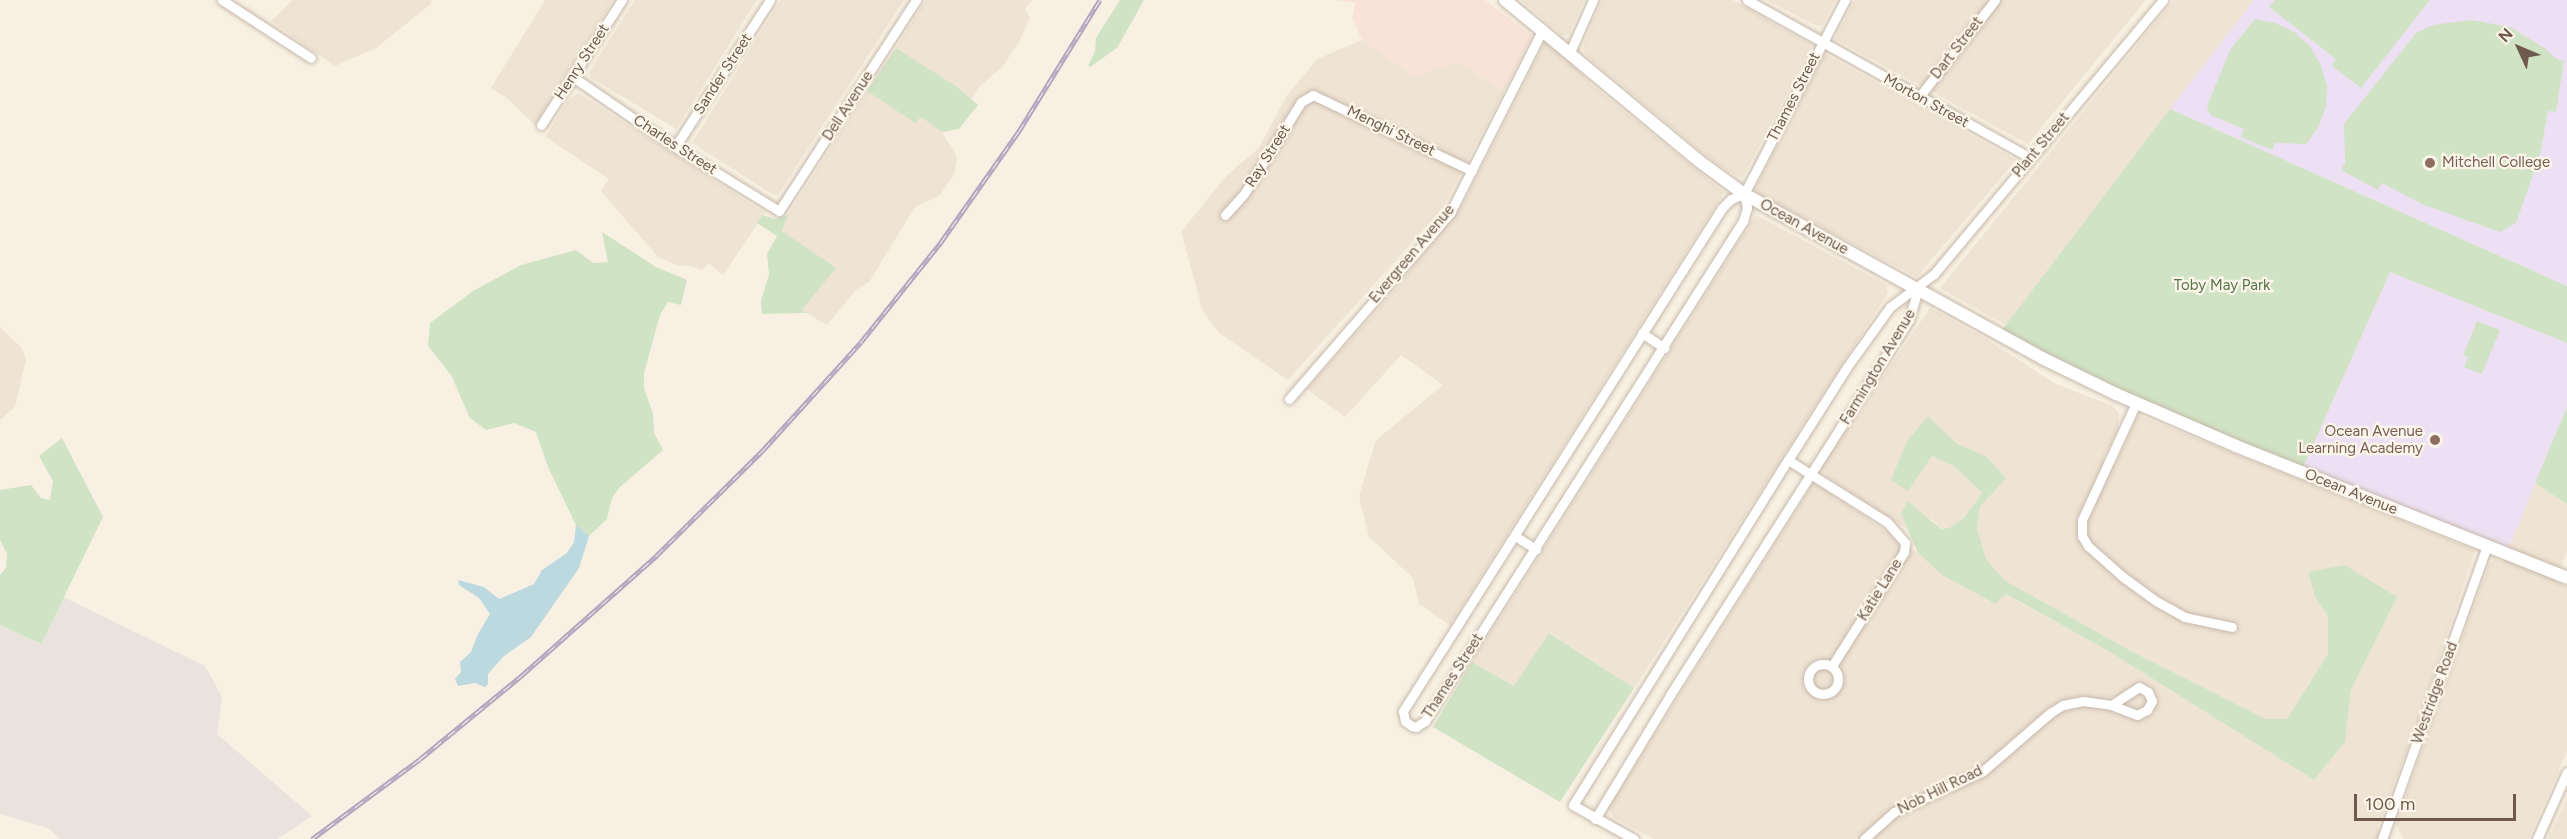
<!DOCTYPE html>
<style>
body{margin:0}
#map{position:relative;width:2567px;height:839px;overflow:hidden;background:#f8f1e3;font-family:Figtree,sans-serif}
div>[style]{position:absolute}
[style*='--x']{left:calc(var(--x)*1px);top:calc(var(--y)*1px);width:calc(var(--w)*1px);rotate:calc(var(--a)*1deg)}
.residential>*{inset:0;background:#efe3d3}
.commercial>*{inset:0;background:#f7e3d9}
.industrial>*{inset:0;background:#e8e3dd}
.education>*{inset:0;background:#eee0f4}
.green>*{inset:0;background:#d0e3c4}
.water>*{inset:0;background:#bbd9df}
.roads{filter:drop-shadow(0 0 2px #c7b9ac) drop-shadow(0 0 2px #c7b9ac)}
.minor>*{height:9px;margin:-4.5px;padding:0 4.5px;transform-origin:4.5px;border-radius:4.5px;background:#fff}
.minor>.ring{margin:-4.5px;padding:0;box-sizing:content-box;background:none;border:9px solid #fff;border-radius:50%}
.secondary>*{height:12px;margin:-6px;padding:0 6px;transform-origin:6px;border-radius:6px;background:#fff}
.rail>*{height:5px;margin-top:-2.5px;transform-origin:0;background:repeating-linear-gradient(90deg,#fcf5e9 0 9px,#b4a4bf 0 18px);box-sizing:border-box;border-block:2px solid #b4a4bf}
.dots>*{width:16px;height:16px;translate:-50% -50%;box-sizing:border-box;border:3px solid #fcf5e9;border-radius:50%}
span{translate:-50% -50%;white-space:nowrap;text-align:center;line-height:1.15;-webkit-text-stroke:4.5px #fcf5e9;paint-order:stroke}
.street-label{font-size:15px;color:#6d594d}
.education-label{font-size:15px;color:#785e54}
.left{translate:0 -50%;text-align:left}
.right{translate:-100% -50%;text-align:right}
.park-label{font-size:15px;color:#55774a}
.north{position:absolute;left:2489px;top:18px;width:60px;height:60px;-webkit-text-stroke:4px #fcf5e9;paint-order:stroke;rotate:314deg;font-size:16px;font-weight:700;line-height:24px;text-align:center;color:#6d594d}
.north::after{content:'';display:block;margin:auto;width:21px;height:27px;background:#6d594d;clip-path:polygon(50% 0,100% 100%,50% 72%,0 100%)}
.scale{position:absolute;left:2354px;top:794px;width:162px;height:27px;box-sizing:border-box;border:3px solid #6d594d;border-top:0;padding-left:8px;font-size:18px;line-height:21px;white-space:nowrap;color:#6d594d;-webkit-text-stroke:4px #fcf5e9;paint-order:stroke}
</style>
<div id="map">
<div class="residential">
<div style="clip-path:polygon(293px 0,431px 0,432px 3px,376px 48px,335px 66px,271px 21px)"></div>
<div style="clip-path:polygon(545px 0,613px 0,535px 125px,508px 99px,491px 88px)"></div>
<div style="clip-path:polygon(635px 0,757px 0,676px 129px,590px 77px,589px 72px)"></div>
<div style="clip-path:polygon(781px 0,904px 0,778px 195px,772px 194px,692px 143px)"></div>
<div style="clip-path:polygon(926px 0,1032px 0,1025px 9px,1030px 18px,1019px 42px,1003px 66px,979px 87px,971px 99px,896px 48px)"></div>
<div style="clip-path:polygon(1521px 0,1584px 0,1569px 34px,1563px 36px)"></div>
<div style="clip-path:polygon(1602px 0,1733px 0,1809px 44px,1811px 48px,1743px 177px,1738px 177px,1714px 162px,1588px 57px,1583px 50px,1584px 43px)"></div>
<div style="clip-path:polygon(1767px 0,1835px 0,1822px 26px,1814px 25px)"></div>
<div style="clip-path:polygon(1855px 0,2146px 0,2028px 144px,1835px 39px)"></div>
<div style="clip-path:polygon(2174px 0,2254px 0,2006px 325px,1940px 288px)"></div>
<div style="clip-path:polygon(1547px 38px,1594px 87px,1724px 192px,1450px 625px,1419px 604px,1413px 578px,1369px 537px,1359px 496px,1376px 440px,1443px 385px,1401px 355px,1345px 417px,1307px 389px,1401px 283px,1464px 203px)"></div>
<div style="clip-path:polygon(1362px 40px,1415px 77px,1457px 61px,1504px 91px,1441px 210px,1288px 380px,1219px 333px,1203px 311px,1181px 232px,1227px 175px,1258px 149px,1286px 97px,1317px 59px)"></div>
<div style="clip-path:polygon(1825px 54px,2016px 160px,1917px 277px,1756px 193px,1756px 187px)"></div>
<div style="clip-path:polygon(867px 91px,915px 123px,921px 117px,942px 132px,957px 157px,954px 174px,940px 195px,915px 207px,869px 282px,856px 290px,827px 325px,801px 310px,782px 231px,788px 215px)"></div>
<div style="clip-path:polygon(578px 93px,765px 213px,723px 275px,709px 264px,702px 270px,691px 266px,679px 266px,658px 257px,601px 191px,609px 179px,546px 137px,567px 101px)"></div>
<div style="clip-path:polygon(1756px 215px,1887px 285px,1888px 293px,1634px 688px,1550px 633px,1514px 686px,1472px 662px)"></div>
<div style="clip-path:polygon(1930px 308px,1983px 337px,2056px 384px,2113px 406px,2119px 413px,2118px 429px,2102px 460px,2115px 466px,2138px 415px,2475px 550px,2417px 724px,2377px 828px,2391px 839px,1654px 839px,1614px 818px,1608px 808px,1814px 482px,1918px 553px,1942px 575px,1994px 604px,2005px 594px,2110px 652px,2314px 780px,2345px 742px,2351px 690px,2397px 597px,2315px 597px,2328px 617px,2328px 654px,2287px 719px,2266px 719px,2129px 650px,2004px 580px,1986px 559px,1977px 528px,1980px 507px,2006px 477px,1987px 457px,1956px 443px,1928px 417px,1931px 456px,1955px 467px,1982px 493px,1964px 518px,1949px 528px,1941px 529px,1933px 520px,1901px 514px,1907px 529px,1827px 477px,1821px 468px)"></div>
<div style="clip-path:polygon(0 327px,21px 347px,26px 359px,15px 407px,0 420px)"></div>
<div style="clip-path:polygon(2535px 483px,2567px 504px,2567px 552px,2555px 581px,2567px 586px,2567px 752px,2528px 839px,2403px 839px,2396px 824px,2489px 564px,2495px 559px,2503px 562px)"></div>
<div style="clip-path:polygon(2567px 799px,2567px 839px,2548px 839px)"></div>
</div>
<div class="commercial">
<div style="clip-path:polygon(1334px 0,1485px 0,1532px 36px,1504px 91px,1457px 61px,1415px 77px,1362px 40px,1352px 18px,1355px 3px)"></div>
</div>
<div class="industrial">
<div style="clip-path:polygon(63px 597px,205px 666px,222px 697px,217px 734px,312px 816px,278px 839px,60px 839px,48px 828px,0 814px,0 625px,40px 644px)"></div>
</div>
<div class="education">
<div style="clip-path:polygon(2254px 0,2567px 0,2567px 286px,2170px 109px)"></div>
<div style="clip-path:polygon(2390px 271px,2567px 343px,2567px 407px,2506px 554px,2301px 472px)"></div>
</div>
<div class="green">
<div style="clip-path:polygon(1120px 0,1144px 0,1117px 48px,1090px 67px,1088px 65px,1095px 52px,1096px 38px)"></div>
<div style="clip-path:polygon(2275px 0,2430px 0,2361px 88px,2332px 66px,2336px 59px,2269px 7px)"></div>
<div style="clip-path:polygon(2255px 19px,2275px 23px,2294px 32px,2310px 46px,2321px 65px,2327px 86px,2326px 107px,2318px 128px,2306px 144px,2275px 143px,2272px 150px,2241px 137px,2244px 129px,2210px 115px,2207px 106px,2230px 50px)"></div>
<div style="clip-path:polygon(2471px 20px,2510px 27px,2543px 47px,2557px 59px,2564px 61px,2556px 112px,2548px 111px,2540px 155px,2516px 223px,2500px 232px,2424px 205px,2382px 183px,2378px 190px,2341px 170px,2345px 163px,2344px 124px,2416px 33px,2433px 25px)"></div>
<div style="clip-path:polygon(896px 48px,957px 87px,978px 105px,959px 129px,942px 132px,921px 117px,915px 123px,867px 91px)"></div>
<div style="clip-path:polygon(2170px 109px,2567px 286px,2567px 343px,2390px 272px,2301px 472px,2236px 446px,1999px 334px)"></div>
<div style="clip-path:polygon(762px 215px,775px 219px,788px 215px,782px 231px,836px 268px,802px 310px,807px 313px,762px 314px,761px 301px,769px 275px,767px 254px,777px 236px,757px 223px)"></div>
<div style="clip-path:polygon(602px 232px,656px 267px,687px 280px,681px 305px,668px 302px,660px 315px,644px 373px,644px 389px,653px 413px,654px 433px,663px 450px,620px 487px,612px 498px,607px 519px,589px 536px,576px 525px,548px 467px,536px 432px,514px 423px,486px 430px,470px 418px,451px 375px,428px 346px,430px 323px,473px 291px,521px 265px,576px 250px,593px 263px,608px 262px)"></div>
<div style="clip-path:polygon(2477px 321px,2500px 330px,2482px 374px,2464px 367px,2468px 357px,2463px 355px)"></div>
<div style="clip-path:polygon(2567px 407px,2567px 504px,2535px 483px)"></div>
<div style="clip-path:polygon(1928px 416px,1956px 443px,1987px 457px,2006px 478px,1980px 507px,1977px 528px,1986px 559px,2004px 580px,2129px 650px,2266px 719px,2287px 719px,2328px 654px,2328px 617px,2315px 597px,2308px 572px,2345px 565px,2397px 597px,2351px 690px,2345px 742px,2314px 780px,2110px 652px,2006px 594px,1995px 604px,1942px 575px,1918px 553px,1901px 514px,1908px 501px,1941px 529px,1949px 528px,1964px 518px,1982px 493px,1955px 467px,1932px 456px,1908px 491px,1891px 480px,1907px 441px)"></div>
<div style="clip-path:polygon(62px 438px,103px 517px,41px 644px,0 625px,0 575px,6px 568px,7px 554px,0 540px,0 490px,31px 485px,41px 498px,50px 500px,53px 481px,39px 456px)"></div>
<div style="clip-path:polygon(1549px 633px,1634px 688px,1560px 802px,1433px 727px,1472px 662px,1514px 686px)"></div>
</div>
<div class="water">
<div style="clip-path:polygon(576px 525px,589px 536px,579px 568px,531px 637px,504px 656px,488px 674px,488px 684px,485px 687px,475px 683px,458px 686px,455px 679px,461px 672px,460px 662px,471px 652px,478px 634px,490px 614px,479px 598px,459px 585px,458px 580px,484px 587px,499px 599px,534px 584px,542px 570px,567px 553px,574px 542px)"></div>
</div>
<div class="roads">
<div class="minor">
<div style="--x:222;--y:0;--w:106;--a:33.1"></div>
<div style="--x:1747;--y:0;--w:325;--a:29.1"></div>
<div style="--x:1570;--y:52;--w:57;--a:-66.1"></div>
<div style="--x:573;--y:77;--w:124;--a:34.5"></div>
<div style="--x:675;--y:147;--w:122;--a:31.6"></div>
<div style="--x:779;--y:211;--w:252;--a:-57"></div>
<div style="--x:1919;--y:97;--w:123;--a:-51.9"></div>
<div style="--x:541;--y:125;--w:149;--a:-57.1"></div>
<div style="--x:675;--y:147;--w:175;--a:-57.1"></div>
<div style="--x:1744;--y:194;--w:14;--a:159"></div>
<div style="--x:1731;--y:199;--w:13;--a:135"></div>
<div style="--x:1722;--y:208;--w:596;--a:122.38"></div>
<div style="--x:1403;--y:711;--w:10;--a:79"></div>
<div style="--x:1405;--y:721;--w:9;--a:36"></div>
<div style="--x:1412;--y:726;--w:4;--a:14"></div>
<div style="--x:1416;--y:727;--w:11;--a:-34"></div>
<div style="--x:1425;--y:721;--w:593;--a:-57.54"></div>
<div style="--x:1743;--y:221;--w:14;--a:-73"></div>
<div style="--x:1747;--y:208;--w:14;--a:-102"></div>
<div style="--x:1744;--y:194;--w:219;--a:-62.5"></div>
<div style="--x:1225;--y:215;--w:28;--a:-48"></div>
<div style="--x:1244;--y:194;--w:108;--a:-58.2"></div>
<div style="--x:1301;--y:102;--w:14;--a:-30"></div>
<div style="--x:1313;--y:95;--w:176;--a:25.5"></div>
<div style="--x:1642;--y:333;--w:27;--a:34"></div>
<div style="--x:1289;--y:399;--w:246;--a:-49.1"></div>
<div style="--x:1450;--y:213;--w:206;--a:-63.2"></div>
<div style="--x:2136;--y:403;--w:129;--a:114.8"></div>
<div style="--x:2082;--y:520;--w:16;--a:90"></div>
<div style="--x:2082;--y:536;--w:12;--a:59"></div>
<div style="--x:2088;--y:546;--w:47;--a:41.5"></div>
<div style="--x:2123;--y:577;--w:41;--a:36"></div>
<div style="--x:2156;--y:601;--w:33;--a:29"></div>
<div style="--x:2185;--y:617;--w:48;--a:12"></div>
<div style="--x:1788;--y:460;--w:117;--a:32.1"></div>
<div style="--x:1887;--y:522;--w:28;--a:49"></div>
<div style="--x:1905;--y:543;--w:9;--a:96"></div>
<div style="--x:1904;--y:552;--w:135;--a:122.3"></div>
<div style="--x:1515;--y:536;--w:25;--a:32"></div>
<div class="ring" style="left:1808px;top:664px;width:21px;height:21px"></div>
<div style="--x:1595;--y:819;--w:145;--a:-58.8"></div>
<div style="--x:1670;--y:695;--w:445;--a:-57.5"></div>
<div style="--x:1909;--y:320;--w:32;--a:-74"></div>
<div style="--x:1634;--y:839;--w:70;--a:-150.9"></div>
<div style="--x:1573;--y:805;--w:407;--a:-58.1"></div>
<div style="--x:1788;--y:460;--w:110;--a:-57.6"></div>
<div style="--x:1847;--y:367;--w:74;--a:-54.4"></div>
<div style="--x:1890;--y:307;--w:55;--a:-36.9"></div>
<div style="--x:1934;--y:274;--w:357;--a:-50.1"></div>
<div style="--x:1864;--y:839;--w:40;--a:-42"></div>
<div style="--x:1894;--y:812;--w:98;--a:-24.7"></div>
<div style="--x:1983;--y:771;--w:89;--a:-40.9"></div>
<div style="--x:2050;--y:713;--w:15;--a:-32"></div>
<div style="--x:2063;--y:705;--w:20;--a:-11"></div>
<div style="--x:2083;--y:701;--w:28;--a:8"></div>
<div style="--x:2111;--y:705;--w:28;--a:21"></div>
<div style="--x:2137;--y:715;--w:11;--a:-27"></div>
<div style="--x:2147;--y:710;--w:10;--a:-61"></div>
<div style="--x:2152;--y:701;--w:10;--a:-114"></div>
<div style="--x:2148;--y:692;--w:10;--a:-151"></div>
<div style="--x:2139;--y:687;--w:33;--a:147"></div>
<div style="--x:2382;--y:839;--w:311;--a:-70.3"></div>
<div style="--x:2537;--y:839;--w:73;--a:-65.9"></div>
</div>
<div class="secondary">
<div style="--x:1505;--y:0;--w:252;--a:39.7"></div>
<div style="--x:1699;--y:161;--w:56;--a:36.3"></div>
<div style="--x:1744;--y:194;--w:340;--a:28.8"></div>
<div style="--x:2042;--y:358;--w:82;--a:25.9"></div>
<div style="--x:2116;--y:394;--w:131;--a:23.4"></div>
<div style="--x:2236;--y:446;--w:356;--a:21.7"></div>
</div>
</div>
<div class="rail">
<div style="--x:312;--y:839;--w:134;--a:-36.5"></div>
<div style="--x:420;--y:759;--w:131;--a:-39.4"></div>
<div style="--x:521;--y:676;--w:181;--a:-41.6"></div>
<div style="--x:656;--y:556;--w:152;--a:-44.7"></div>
<div style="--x:764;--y:449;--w:144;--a:-47.8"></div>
<div style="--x:861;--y:342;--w:128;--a:-51.3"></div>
<div style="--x:941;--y:242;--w:136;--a:-54.9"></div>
<div style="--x:1019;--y:131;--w:154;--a:-58.3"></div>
</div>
<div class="dots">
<div style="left:2430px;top:163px;background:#8d6e63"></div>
<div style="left:2435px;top:440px;background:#8d6e63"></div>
</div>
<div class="street-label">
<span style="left:1957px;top:48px;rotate:-52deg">Dart Street</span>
<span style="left:582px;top:62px;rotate:-57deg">Henry Street</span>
<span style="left:723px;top:74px;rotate:-57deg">Sander Street</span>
<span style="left:1794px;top:97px;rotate:-63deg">Thames Street</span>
<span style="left:1926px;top:101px;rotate:29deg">Morton Street</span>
<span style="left:848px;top:106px;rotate:-57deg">Dell Avenue</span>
<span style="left:1391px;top:131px;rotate:26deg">Menghi Street</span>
<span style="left:675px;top:145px;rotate:33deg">Charles Street</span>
<span style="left:2041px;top:145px;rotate:-50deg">Plant Street</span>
<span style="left:1268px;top:156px;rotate:-58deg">Ray Street</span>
<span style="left:1804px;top:227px;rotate:29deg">Ocean Avenue</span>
<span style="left:1412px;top:254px;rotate:-50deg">Evergreen Avenue</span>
<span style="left:1878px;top:367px;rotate:-59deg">Farmington Avenue</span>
<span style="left:2351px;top:492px;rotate:22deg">Ocean Avenue</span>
<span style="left:1880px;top:590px;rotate:-58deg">Katie Lane</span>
<span style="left:1453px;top:676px;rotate:-57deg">Thames Street</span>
<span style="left:2435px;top:693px;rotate:-70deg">Westridge Road</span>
<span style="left:1940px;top:790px;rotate:-26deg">Nob Hill Road</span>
</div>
<div class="education-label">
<span class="left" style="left:2442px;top:163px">Mitchell College</span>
<span class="right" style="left:2423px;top:440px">Ocean Avenue<br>Learning Academy</span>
</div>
<div class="park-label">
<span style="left:2222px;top:286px">Toby May Park</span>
</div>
<div class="north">N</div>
<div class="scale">100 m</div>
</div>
